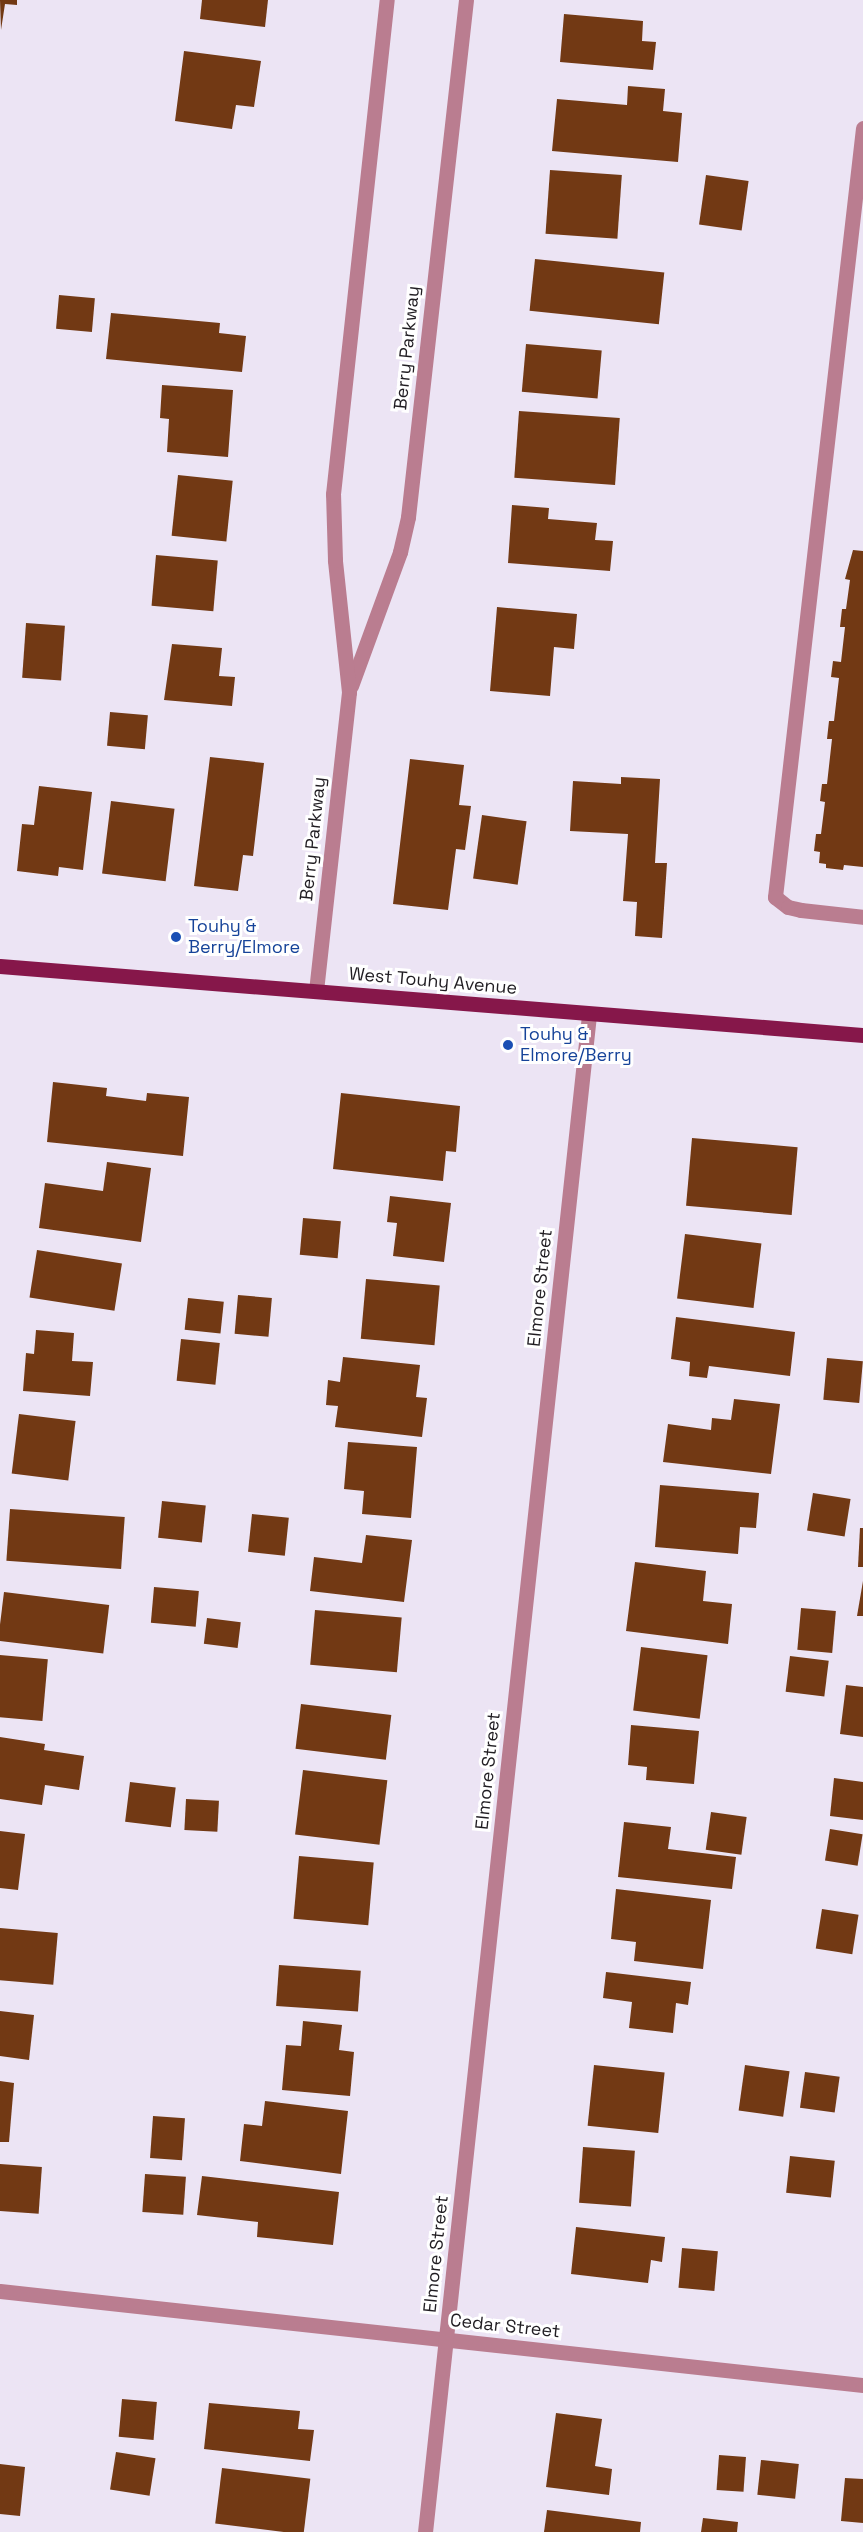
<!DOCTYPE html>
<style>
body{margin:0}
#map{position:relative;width:863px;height:2532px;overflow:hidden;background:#ece4f4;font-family:"Space Grotesk",sans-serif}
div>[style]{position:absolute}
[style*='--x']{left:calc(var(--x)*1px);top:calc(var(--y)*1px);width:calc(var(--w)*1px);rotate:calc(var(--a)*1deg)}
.building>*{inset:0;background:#723914;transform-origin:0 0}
.minor>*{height:15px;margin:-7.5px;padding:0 7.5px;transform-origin:7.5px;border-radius:7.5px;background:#ba7d90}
.major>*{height:15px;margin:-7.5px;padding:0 7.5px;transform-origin:7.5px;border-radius:7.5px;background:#86174a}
.dots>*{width:16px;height:16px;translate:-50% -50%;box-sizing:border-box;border:3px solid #fff;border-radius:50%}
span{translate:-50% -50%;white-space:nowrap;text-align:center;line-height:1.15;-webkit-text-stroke:6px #fff;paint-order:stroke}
.street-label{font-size:18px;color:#201d22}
.transit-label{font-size:18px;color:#164399}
.left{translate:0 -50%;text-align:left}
</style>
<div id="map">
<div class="building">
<div style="clip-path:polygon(0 0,17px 0,17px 5px,5px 4px,1px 30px)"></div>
<div style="clip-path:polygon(202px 0,268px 0,265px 27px,200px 19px)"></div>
<div style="clip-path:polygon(564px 14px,643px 21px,642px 41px,656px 42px,653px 70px,560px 62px)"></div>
<div style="clip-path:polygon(184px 51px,261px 61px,254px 107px,236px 105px,232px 129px,175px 121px)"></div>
<div style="clip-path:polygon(628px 86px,665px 89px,663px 111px,682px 113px,678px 162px,552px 151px,557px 99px,627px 105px)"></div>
<div style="left:550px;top:170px;width:72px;height:64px;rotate:4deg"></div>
<div style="left:706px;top:175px;width:43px;height:50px;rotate:8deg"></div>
<div style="left:535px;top:259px;width:130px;height:52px;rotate:6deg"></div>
<div style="left:59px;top:295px;width:36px;height:34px;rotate:5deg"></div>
<div style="clip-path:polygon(111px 313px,220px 323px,219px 333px,246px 336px,242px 372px,106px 359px)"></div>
<div style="left:526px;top:344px;width:76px;height:48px;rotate:5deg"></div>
<div style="clip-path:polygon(162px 385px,233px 390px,228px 457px,167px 452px,169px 419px,160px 418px)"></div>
<div style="left:519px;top:411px;width:101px;height:67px;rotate:4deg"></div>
<div style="left:178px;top:475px;width:55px;height:61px;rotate:6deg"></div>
<div style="clip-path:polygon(512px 505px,549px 508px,548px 519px,597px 523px,595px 540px,613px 541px,610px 571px,508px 563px)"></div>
<div style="clip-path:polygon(853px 550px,863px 551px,863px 867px,844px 865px,843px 870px,826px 868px,826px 864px,819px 863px,820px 852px,814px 851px,816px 834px,821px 834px,825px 802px,820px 801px,822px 784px,827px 784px,832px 739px,827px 739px,829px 721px,834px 721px,839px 678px,831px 677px,833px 661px,841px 662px,845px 627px,840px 627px,842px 609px,846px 609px,850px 580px,845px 579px)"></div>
<div style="left:156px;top:555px;width:62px;height:51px;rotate:5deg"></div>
<div style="clip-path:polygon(497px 607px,577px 614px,574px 649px,554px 647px,550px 696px,490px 691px)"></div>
<div style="left:26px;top:623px;width:39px;height:55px;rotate:4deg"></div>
<div style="clip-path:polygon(172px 644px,222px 648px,219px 676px,235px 677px,232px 706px,164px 700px)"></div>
<div style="left:110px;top:712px;width:38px;height:34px;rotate:5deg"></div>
<div style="clip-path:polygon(210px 757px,264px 763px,253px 856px,243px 855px,238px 891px,194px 886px)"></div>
<div style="clip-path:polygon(410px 759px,464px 765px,459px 805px,471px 806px,465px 850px,456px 849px,448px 910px,393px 904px)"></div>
<div style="clip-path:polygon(621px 777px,660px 779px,655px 863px,667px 863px,662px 938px,635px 936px,637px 902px,623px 901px,628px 834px,570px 831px,573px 781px,621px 784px)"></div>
<div style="clip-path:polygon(39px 786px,92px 792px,83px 870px,59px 867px,58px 876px,17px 871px,22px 824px,34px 825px)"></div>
<div style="left:111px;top:801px;width:64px;height:73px;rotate:7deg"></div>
<div style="left:482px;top:815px;width:45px;height:64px;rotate:8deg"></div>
<div style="clip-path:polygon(53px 1082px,107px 1088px,106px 1096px,146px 1101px,147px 1093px,189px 1097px,183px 1156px,47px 1142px)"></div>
<div style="clip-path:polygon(341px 1093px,460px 1106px,456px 1152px,446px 1151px,443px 1181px,333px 1169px)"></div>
<div style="left:692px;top:1138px;width:106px;height:68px;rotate:5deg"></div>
<div style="clip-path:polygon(107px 1162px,151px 1168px,141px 1242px,39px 1228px,45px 1183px,103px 1191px)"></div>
<div style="clip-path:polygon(390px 1196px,451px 1203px,444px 1262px,393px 1256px,397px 1223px,387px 1222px)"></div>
<div style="left:303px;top:1218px;width:38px;height:37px;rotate:5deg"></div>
<div style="left:685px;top:1234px;width:77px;height:65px;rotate:7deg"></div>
<div style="left:37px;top:1250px;width:86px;height:48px;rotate:9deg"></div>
<div style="left:366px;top:1279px;width:74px;height:60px;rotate:5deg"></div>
<div style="left:238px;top:1295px;width:34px;height:39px;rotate:5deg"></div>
<div style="left:188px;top:1298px;width:36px;height:32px;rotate:6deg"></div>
<div style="clip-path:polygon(676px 1317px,795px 1332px,790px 1376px,709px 1366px,707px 1378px,689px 1376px,690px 1362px,671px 1359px)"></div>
<div style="clip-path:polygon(36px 1330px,74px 1333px,72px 1361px,93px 1362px,90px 1396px,23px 1391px,26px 1353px,34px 1354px)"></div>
<div style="left:181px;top:1339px;width:39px;height:42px;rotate:6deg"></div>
<div style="clip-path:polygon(343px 1357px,420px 1365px,416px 1397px,427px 1398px,422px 1437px,335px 1427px,338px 1406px,326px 1405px,328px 1380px,340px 1382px)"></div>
<div style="left:827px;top:1358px;width:36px;height:42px;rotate:5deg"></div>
<div style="clip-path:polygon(734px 1399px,780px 1404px,771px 1474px,663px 1462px,668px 1424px,711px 1430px,712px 1418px,731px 1420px)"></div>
<div style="left:19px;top:1414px;width:57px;height:60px;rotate:7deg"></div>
<div style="clip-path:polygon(348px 1442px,417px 1447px,411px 1518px,362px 1514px,364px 1491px,344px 1489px)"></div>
<div style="clip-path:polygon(660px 1485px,759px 1493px,756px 1528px,740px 1527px,738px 1554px,655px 1547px)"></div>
<div style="left:813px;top:1493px;width:38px;height:38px;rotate:9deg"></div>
<div style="left:162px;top:1501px;width:44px;height:37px;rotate:6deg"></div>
<div style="left:10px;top:1509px;width:115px;height:52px;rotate:4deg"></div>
<div style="left:252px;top:1514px;width:37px;height:38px;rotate:6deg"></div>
<div style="clip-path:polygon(860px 1528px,863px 1528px,863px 1567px,858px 1567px)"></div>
<div style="clip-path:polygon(366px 1535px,412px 1540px,404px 1602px,310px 1591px,314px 1557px,362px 1563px)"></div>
<div style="clip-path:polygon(635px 1562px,706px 1571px,703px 1601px,732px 1604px,728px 1644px,626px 1631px)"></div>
<div style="clip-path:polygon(863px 1581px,863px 1616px,857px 1616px)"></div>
<div style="left:154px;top:1587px;width:45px;height:36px;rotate:5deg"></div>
<div style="left:4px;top:1592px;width:106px;height:49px;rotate:7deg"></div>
<div style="left:801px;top:1608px;width:35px;height:42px;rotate:5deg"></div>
<div style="left:315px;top:1610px;width:87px;height:55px;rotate:5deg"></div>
<div style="left:207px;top:1618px;width:34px;height:26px;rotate:7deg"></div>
<div style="left:641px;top:1647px;width:67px;height:64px;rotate:7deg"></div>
<div style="left:0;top:1655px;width:48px;height:62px;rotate:5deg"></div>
<div style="left:790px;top:1656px;width:39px;height:36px;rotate:7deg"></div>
<div style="clip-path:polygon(846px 1685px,863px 1687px,863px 1737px,840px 1734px)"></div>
<div style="left:301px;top:1704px;width:91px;height:45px;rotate:7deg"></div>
<div style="clip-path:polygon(631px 1725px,699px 1731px,694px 1784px,646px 1780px,647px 1767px,628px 1765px)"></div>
<div style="clip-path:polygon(0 1737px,45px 1744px,44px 1750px,84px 1756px,79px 1790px,45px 1785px,42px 1805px,0 1799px)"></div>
<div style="left:303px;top:1770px;width:85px;height:65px;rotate:7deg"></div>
<div style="clip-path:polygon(834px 1778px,863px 1782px,863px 1820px,830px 1816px)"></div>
<div style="left:130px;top:1782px;width:46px;height:40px;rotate:7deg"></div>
<div style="left:186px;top:1799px;width:33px;height:31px;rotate:3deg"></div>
<div style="left:711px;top:1812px;width:36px;height:38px;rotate:8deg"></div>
<div style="clip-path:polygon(624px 1822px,671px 1827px,668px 1849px,736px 1857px,732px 1889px,618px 1877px)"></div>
<div style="left:830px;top:1829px;width:33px;height:32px;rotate:9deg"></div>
<div style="clip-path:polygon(0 1831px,25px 1834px,18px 1890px,0 1888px)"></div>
<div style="left:299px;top:1856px;width:75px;height:63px;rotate:5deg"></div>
<div style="clip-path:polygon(616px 1889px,711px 1900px,703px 1969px,634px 1961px,636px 1942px,611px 1939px)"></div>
<div style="left:822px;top:1909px;width:37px;height:40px;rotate:9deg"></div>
<div style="left:0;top:1928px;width:58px;height:52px;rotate:5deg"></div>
<div style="left:279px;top:1965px;width:82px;height:41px;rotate:4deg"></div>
<div style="clip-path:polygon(606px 1972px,691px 1982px,688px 2005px,676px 2003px,673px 2033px,629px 2028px,632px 2002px,603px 1998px)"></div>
<div style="clip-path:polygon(0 2011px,34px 2015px,29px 2060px,0 2056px)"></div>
<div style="clip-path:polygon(303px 2021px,342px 2025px,339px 2050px,354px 2052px,350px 2096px,282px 2090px,286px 2045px,301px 2046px)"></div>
<div style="left:594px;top:2065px;width:71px;height:61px;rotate:6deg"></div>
<div style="left:745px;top:2065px;width:45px;height:46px;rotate:8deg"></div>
<div style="left:805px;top:2072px;width:35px;height:36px;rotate:8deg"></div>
<div style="clip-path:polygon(0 2081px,14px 2083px,9px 2142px,0 2142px)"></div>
<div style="clip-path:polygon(265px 2101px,348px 2111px,341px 2174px,240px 2161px,244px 2124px,262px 2126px)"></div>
<div style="left:153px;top:2116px;width:32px;height:42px;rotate:4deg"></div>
<div style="left:583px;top:2147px;width:52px;height:56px;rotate:4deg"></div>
<div style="left:790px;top:2156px;width:45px;height:37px;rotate:6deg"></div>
<div style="left:0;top:2164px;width:42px;height:47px;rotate:4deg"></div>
<div style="left:145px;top:2174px;width:41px;height:38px;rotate:4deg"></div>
<div style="clip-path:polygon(202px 2176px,339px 2192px,333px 2245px,257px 2237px,258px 2222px,197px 2215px)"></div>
<div style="clip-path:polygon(576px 2227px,665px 2237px,662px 2262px,651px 2260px,648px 2283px,571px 2274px)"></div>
<div style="left:682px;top:2248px;width:36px;height:40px;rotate:5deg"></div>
<div style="left:122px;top:2399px;width:35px;height:38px;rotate:5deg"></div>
<div style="clip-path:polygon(209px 2403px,300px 2411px,298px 2429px,314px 2430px,310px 2461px,204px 2449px)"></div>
<div style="clip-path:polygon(556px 2413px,602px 2419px,595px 2466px,612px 2469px,609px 2495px,546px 2487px)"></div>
<div style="left:116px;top:2452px;width:40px;height:38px;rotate:9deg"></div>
<div style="left:719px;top:2455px;width:27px;height:35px;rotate:4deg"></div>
<div style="left:761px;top:2460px;width:38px;height:35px;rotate:6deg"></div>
<div style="clip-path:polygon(0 2464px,25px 2467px,20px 2516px,0 2514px)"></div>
<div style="left:222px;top:2468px;width:89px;height:56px;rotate:7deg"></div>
<div style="clip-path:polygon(845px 2478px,863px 2479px,863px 2523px,841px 2521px)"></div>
<div style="clip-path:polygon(547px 2510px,641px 2522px,640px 2532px,544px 2532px)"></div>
<div style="clip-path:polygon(703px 2518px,738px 2522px,737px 2532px,701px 2532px)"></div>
</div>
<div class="minor">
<div style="--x:863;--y:128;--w:774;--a:96.53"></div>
<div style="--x:775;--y:897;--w:16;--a:38"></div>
<div style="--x:788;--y:907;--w:13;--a:13"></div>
<div style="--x:801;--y:910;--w:62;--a:6.4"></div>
<div style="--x:351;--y:686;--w:143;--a:-69.9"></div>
<div style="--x:400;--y:552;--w:36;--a:-77"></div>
<div style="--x:408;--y:517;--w:520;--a:-83.6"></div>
<div style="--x:316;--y:991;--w:301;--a:-83.7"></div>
<div style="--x:349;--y:692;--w:133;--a:-96.1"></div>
<div style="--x:335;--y:560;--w:66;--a:-91.7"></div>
<div style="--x:333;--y:494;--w:497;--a:-83.8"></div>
<div style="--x:0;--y:2291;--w:868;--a:6.22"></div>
<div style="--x:425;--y:2532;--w:1527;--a:-83.83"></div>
</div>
<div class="major">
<div style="--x:0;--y:966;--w:866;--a:4.57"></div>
</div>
<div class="dots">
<div style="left:176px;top:937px;background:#1a4fb4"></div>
<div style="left:508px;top:1045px;background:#1a4fb4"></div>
</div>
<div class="street-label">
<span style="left:407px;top:348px;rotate:-84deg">Berry Parkway</span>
<span style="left:313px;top:839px;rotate:-84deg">Berry Parkway</span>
<span style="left:433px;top:981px;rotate:5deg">West Touhy Avenue</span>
<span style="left:540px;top:1288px;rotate:-84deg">Elmore Street</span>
<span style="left:488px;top:1771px;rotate:-84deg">Elmore Street</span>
<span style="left:436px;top:2254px;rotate:-84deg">Elmore Street</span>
<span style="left:505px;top:2326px;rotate:6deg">Cedar Street</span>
</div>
<div class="transit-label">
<span class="left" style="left:188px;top:937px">Touhy &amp;<br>Berry/Elmore</span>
<span class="left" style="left:520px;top:1045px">Touhy &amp;<br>Elmore/Berry</span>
</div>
</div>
